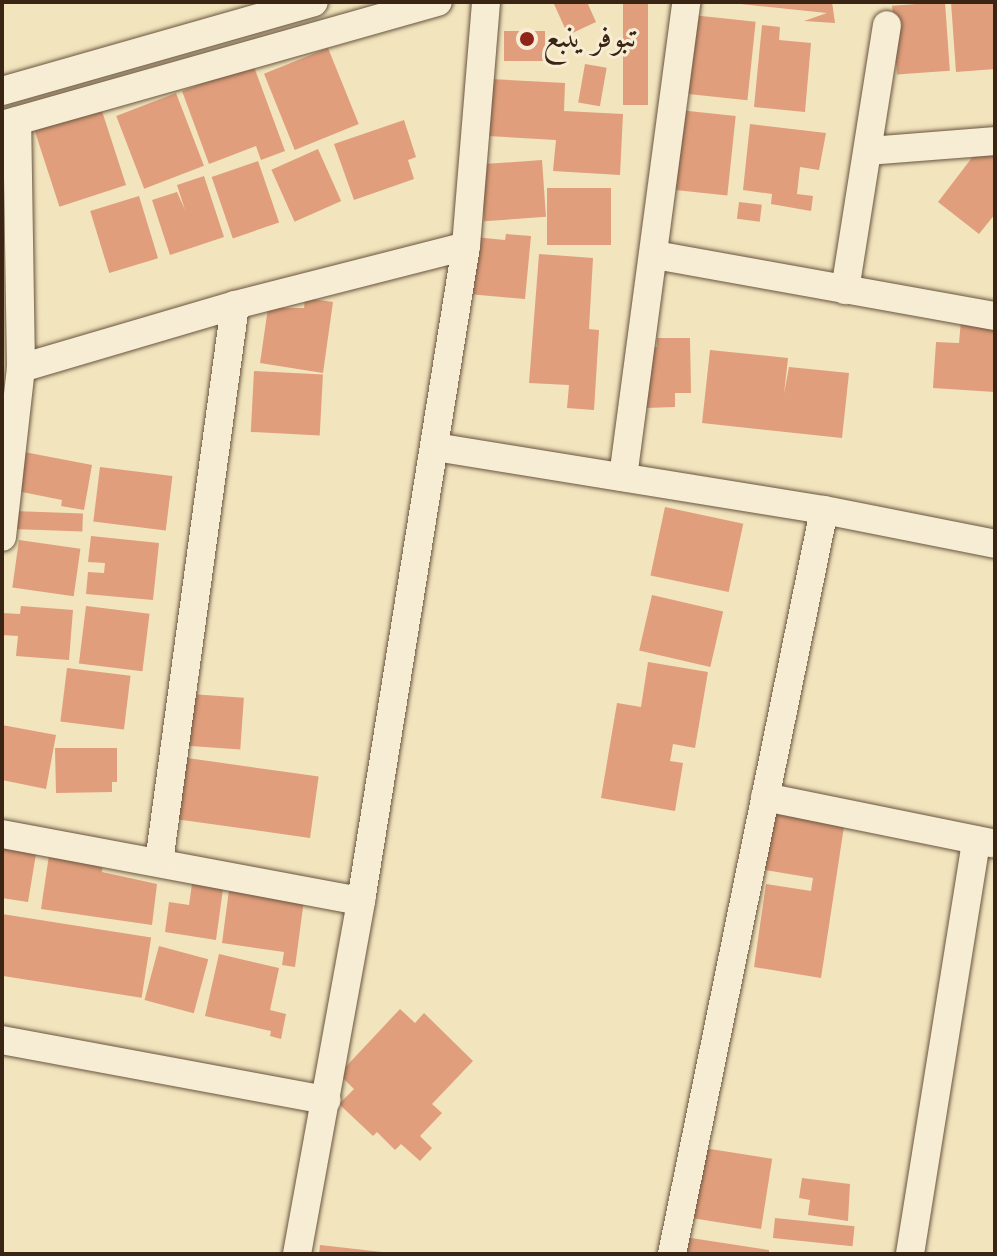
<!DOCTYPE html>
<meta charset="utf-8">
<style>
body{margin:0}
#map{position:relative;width:997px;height:1256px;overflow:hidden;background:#f2e4bd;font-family:"IM FELL English",Amiri,serif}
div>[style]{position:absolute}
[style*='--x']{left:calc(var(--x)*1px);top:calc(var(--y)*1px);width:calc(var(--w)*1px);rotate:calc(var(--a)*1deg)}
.building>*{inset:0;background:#e09e7c;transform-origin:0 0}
.roads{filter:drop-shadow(0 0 2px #68553f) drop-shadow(0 0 2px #68553f)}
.minor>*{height:28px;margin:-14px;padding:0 14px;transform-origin:14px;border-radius:14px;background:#f7edd4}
.dots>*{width:22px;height:22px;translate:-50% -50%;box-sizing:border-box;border:4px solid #f7edd4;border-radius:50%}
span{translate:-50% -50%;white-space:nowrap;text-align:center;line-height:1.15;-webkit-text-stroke:6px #f7edd4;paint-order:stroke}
.poi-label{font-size:32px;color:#3a2515}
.left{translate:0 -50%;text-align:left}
.frame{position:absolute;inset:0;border:4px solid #3a2515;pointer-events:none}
</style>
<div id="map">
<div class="building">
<div style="clip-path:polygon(587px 2px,596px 22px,568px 35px,554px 4px)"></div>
<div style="left:623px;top:2px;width:25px;height:103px"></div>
<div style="clip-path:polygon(722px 2px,832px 2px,835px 23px,804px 21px,827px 13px)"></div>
<div style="left:945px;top:2px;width:69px;height:53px;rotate:86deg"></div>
<div style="clip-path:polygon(951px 2px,995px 2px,995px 69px,956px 72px)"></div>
<div style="left:692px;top:15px;width:64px;height:79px;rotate:6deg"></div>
<div style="clip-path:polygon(762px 25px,780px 27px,779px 40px,811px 43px,805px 112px,754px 107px)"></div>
<div style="left:545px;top:31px;width:30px;height:41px;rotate:90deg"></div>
<div style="left:328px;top:48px;width:82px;height:69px;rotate:68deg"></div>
<div style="clip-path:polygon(253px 64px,285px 151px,261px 160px,256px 146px,209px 164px,182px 91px)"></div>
<div style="left:585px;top:64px;width:22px;height:39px;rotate:10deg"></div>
<div style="clip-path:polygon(491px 79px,565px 83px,564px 111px,623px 114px,620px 175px,553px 171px,556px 140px,488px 136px)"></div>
<div style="left:176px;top:93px;width:78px;height:64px;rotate:69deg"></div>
<div style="left:101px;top:108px;width:81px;height:70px;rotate:72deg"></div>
<div style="left:679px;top:110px;width:57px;height:80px;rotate:6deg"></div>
<div style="clip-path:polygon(404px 120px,416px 157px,408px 160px,414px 179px,354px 200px,334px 144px)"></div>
<div style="clip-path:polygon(750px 124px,826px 133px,819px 170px,800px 167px,797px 194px,813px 196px,811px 211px,771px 204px,772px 194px,743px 190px)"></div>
<div style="clip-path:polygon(984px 142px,995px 150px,995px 214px,979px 234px,938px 202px)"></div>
<div style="left:318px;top:149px;width:57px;height:51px;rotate:66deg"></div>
<div style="left:542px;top:160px;width:57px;height:62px;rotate:86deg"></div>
<div style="left:258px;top:161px;width:65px;height:49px;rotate:71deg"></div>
<div style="clip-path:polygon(204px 176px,224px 237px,170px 255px,152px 200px,177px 192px,185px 210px,177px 185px)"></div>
<div style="left:611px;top:188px;width:57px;height:64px;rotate:90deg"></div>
<div style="left:139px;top:196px;width:65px;height:51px;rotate:73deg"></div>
<div style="left:739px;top:202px;width:23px;height:17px;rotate:7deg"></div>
<div style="clip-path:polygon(506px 234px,531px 236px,525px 299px,468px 294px,474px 237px,505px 240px)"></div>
<div style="clip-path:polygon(539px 254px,593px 258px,589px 329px,599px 330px,594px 410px,567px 408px,569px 385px,529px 383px)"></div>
<div style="clip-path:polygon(305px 298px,333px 302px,323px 373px,260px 363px,268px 308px,304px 308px)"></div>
<div style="clip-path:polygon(961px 320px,995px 322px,995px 392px,933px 388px,936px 342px,959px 343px)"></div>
<div style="clip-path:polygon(657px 338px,690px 338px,691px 393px,675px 393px,675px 407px,646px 408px,645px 347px,657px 347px)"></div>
<div style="clip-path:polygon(710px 350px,788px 358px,784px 394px,789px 367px,849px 373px,842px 438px,702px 423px)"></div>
<div style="left:254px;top:371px;width:69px;height:61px;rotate:3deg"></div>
<div style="clip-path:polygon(19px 451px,92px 465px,84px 510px,61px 506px,62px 500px,12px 490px)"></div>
<div style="left:100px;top:467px;width:73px;height:55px;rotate:7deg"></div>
<div style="left:665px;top:507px;width:80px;height:70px;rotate:12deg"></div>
<div style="left:13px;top:511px;width:70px;height:18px;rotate:2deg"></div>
<div style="clip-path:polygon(91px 536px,159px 543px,153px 600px,86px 594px,88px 572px,104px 573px,105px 563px,88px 562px)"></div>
<div style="left:19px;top:540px;width:62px;height:48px;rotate:8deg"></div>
<div style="left:652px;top:595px;width:73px;height:57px;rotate:13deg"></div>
<div style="clip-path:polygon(21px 606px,73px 610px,69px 660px,16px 656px,18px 636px,2px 635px,2px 613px,20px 614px)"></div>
<div style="left:86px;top:606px;width:64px;height:58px;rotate:7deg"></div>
<div style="clip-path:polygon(648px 662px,708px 672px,695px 748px,673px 744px,670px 761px,683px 763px,675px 811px,601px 798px,617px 703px,641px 707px)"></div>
<div style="left:67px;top:668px;width:64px;height:54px;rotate:7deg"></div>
<div style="left:191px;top:694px;width:53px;height:52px;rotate:4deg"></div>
<div style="clip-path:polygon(2px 725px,56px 735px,46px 789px,2px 780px)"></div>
<div style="clip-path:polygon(55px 748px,117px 748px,117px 782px,112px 782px,112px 792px,56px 793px)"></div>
<div style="left:180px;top:757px;width:140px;height:62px;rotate:8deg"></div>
<div style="clip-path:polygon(774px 808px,845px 820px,821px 978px,754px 967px,766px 884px,811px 891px,813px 878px,765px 870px)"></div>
<div style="clip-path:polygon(2px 848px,36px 854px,28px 902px,2px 898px)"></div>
<div style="clip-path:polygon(49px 855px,103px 862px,102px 872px,157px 884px,152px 925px,41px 909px)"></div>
<div style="clip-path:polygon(192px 884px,223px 889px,216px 940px,165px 932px,169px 902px,189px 905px)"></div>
<div style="clip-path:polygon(229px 890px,304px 900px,295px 967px,282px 965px,284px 952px,222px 943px)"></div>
<div style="left:2px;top:914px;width:151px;height:61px;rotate:9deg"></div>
<div style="left:159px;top:946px;width:51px;height:56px;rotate:15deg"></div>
<div style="clip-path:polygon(219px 954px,279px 968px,270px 1010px,286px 1014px,281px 1039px,270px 1036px,271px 1031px,205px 1016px)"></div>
<div style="clip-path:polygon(400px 1009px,415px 1023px,424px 1013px,473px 1061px,432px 1104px,442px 1113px,420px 1136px,432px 1148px,420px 1161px,401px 1144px,395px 1150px,377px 1132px,373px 1136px,339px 1104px,354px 1089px,339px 1074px)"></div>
<div style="left:704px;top:1148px;width:69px;height:71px;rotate:9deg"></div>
<div style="clip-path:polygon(802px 1178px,850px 1184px,848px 1221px,808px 1215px,810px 1200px,799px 1198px)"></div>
<div style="left:775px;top:1218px;width:80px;height:20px;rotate:6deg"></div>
<div style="clip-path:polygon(678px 1236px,769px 1250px,769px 1254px,676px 1254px)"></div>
<div style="clip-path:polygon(320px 1245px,382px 1252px,382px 1254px,319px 1254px)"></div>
</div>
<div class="roads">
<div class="minor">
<div style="--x:2;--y:91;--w:324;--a:-15.9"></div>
<div style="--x:2;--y:125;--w:453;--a:-15.8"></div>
<div style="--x:868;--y:151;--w:127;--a:-4.5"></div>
<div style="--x:655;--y:255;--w:345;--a:10.2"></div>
<div style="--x:845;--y:290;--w:268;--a:-81"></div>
<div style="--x:21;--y:368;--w:223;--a:-16.4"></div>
<div style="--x:235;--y:305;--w:238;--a:-14.3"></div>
<div style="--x:435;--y:447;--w:394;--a:9.2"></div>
<div style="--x:824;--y:510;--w:174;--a:11.2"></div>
<div style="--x:623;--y:477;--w:479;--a:-82.4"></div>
<div style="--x:2;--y:537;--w:170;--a:-83.6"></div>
<div style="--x:21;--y:368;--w:247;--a:-90.9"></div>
<div style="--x:765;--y:797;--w:232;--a:11.5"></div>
<div style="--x:2;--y:834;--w:365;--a:10.6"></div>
<div style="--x:159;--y:862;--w:562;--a:-82.23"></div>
<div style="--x:2;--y:1040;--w:330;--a:10.5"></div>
<div style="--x:297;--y:1254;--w:359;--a:-79.7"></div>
<div style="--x:361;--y:901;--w:663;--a:-80.89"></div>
<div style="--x:466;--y:246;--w:245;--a:-85.3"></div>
<div style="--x:672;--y:1254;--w:759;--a:-78.45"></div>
<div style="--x:910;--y:1254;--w:419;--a:-80.9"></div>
</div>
</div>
<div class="dots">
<div style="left:527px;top:39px;background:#8f2418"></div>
</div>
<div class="poi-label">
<span class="left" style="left:543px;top:39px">تبوفر ينبع</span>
</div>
<div class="frame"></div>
</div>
